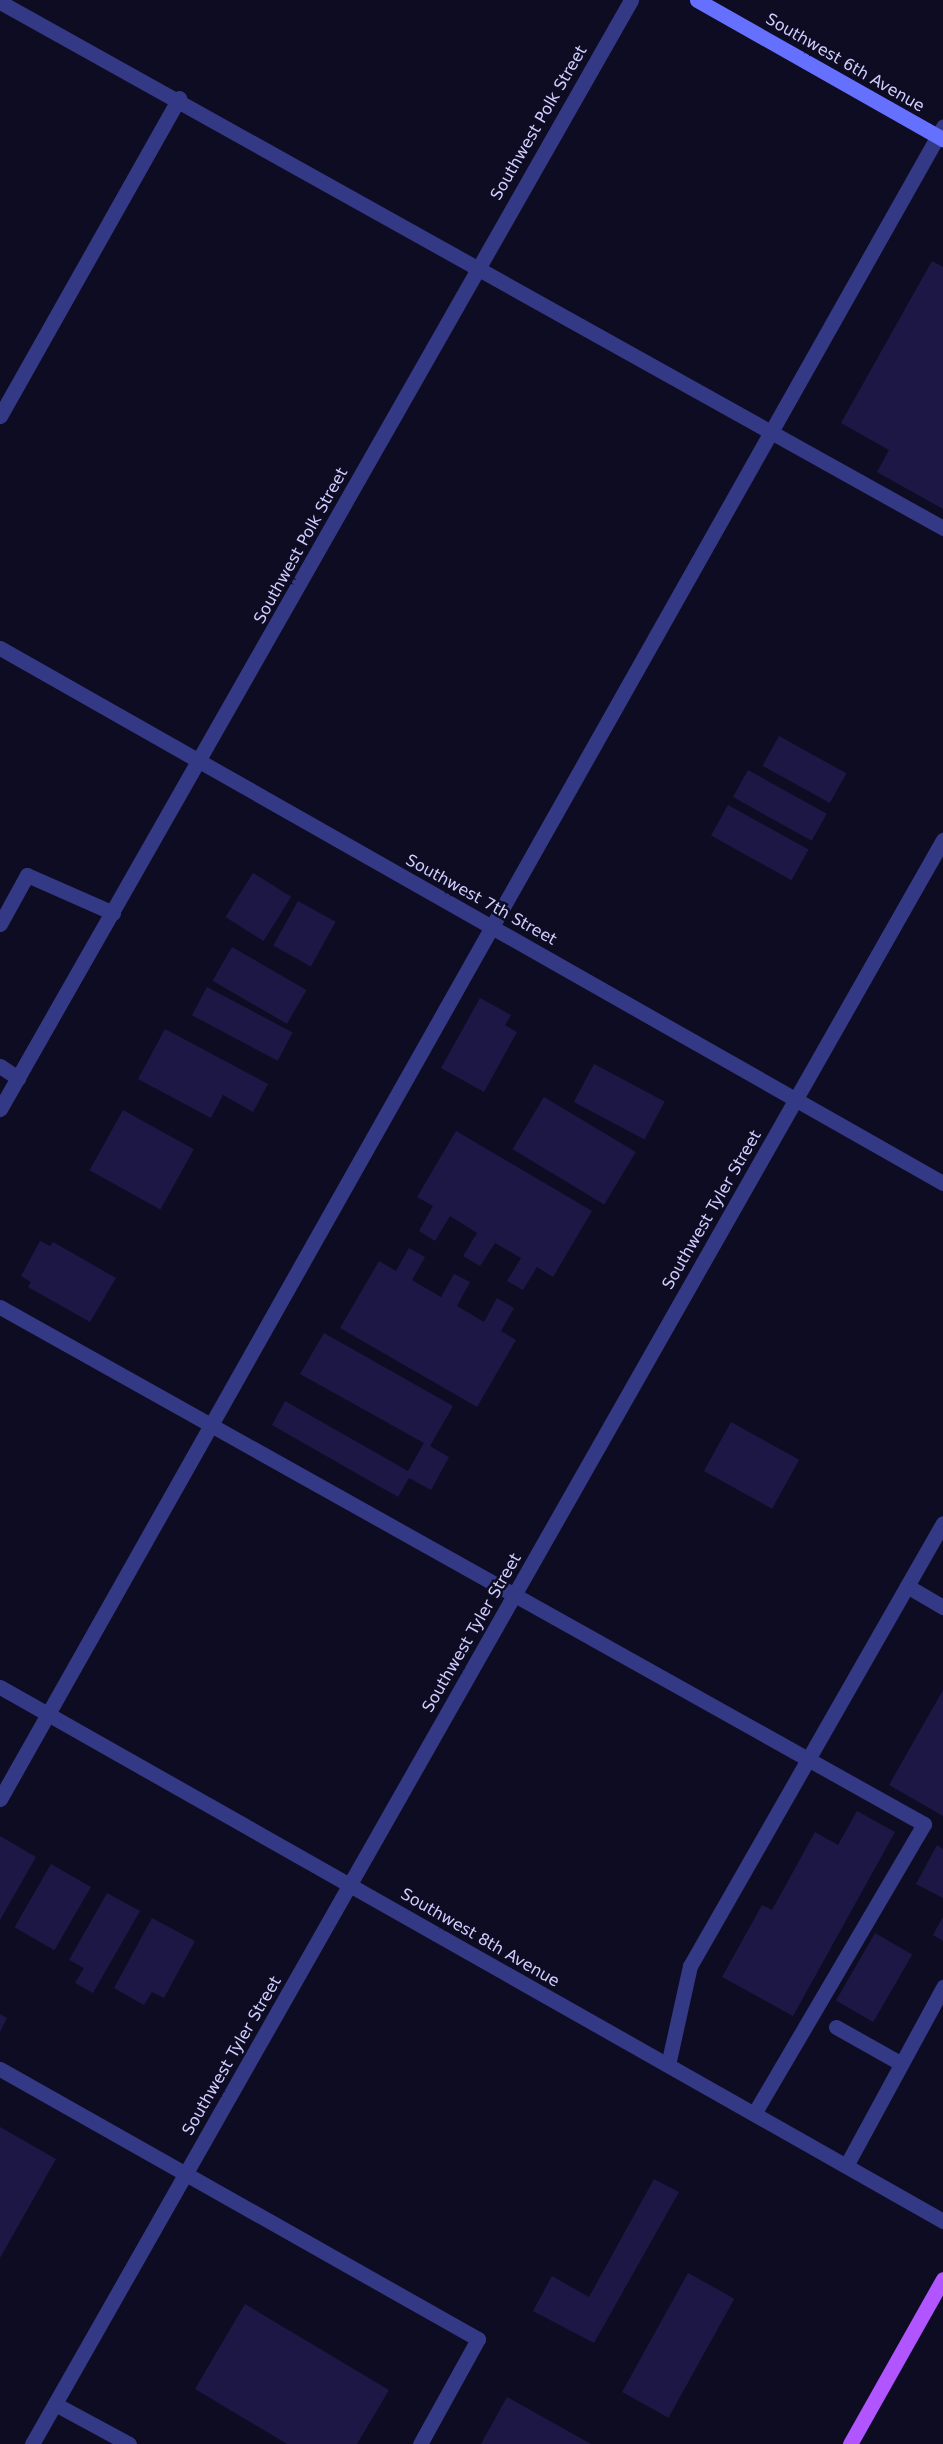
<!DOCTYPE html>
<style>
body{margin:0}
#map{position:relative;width:943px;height:2444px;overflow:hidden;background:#0e0c23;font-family:"DejaVu Sans",sans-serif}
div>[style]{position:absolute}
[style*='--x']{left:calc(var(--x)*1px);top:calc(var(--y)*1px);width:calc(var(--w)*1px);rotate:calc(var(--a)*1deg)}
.building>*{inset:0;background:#1c1745;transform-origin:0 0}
.service>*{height:15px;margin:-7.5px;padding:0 7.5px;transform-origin:7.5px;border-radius:7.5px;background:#343985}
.minor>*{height:15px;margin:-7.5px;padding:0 7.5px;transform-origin:7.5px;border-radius:7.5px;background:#343985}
.tertiary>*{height:15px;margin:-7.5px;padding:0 7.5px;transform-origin:7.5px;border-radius:7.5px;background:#343985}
.secondary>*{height:15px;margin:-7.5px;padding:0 7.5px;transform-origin:7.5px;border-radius:7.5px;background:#6570ff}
.primary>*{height:15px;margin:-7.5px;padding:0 7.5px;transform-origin:7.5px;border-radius:7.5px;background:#b055ff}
span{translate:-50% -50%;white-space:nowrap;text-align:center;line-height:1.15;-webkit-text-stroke:5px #0e0c23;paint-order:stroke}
.street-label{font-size:16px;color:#cfceff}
</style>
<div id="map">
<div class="building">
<div style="clip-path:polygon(932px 261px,943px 267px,943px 509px,877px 472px,889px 450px,841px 423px)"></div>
<div style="left:779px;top:736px;width:77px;height:34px;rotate:29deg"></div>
<div style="left:748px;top:770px;width:90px;height:31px;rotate:29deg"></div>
<div style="left:728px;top:805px;width:92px;height:35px;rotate:29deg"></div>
<div style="left:253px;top:873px;width:45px;height:52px;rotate:32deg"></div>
<div style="left:298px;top:901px;width:43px;height:51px;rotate:29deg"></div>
<div style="left:232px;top:947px;width:86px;height:39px;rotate:30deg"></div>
<div style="left:207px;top:987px;width:97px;height:32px;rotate:28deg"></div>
<div style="clip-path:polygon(480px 998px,511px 1015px,505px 1025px,517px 1032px,484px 1092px,441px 1068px)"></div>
<div style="clip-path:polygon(165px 1029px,268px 1084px,253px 1112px,223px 1095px,211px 1118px,138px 1079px)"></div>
<div style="left:594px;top:1064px;width:80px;height:43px;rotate:28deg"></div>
<div style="left:544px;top:1097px;width:107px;height:61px;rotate:31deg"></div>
<div style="left:123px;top:1110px;width:81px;height:69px;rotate:29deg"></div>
<div style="clip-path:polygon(456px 1131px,592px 1211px,553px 1277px,537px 1267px,523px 1290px,507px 1281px,521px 1258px,495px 1243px,480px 1266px,463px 1256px,477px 1233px,450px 1216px,435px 1241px,419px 1231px,433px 1206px,417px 1197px)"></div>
<div style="clip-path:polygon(40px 1241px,50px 1246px,53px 1242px,116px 1278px,90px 1322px,28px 1287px,31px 1282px,21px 1276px)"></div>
<div style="clip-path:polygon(409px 1248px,425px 1257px,412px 1280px,441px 1297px,454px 1274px,470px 1282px,457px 1306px,484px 1322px,497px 1298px,514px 1308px,501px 1331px,516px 1340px,477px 1407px,340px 1328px,379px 1261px,396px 1271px)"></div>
<div style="clip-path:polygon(324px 1333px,453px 1406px,430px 1446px,449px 1457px,431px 1490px,409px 1478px,398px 1497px,272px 1425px,285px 1401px,408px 1471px,424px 1443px,300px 1374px)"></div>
<div style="left:731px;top:1422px;width:78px;height:56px;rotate:29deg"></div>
<div style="clip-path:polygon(943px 1690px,943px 1816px,889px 1785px)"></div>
<div style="clip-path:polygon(857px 1811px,895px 1832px,793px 2016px,722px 1977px,762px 1905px,772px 1910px,815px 1832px,838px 1845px)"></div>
<div style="clip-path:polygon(0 1836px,36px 1857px,0 1920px)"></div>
<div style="clip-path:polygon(937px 1845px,943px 1849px,943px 1898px,916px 1884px)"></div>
<div style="left:51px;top:1864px;width:46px;height:73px;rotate:30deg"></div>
<div style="clip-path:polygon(107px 1893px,140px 1911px,93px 1993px,75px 1983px,84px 1968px,69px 1960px)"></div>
<div style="clip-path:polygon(943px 1917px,943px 1941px,933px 1935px)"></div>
<div style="clip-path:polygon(152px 1918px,195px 1941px,164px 1998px,152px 1992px,144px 2005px,114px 1988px)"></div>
<div style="left:875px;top:1933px;width:43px;height:78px;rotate:30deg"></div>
<div style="clip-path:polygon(0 2014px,7px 2018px,0 2032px)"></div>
<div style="clip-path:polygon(0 2127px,56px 2159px,0 2258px)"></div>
<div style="clip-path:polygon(654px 2179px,679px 2192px,594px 2343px,533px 2311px,552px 2276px,589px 2297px)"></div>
<div style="left:688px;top:2273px;width:53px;height:136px;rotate:29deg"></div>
<div style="clip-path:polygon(245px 2304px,389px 2390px,357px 2444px,287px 2444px,195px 2389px)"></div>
<div style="clip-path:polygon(507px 2397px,591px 2444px,481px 2444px)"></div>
</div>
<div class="service">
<div style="--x:0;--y:2;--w:1080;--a:29.15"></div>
<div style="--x:0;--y:416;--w:365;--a:-60.6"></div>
<div style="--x:0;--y:924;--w:56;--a:-61.1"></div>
<div style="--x:27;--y:875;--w:94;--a:23.8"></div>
<div style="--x:0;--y:1066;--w:22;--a:34"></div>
<div style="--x:0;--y:1307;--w:1059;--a:29.23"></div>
<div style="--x:924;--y:1824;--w:336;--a:120.4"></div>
<div style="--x:907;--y:1586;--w:42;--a:30.3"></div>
<div style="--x:0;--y:1799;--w:1920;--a:-60.58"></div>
<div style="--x:836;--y:2027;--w:73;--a:29.4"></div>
<div style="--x:668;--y:2065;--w:101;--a:-77.5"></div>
<div style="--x:690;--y:1966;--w:510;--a:-60.27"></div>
<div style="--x:0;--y:2069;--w:549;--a:29.46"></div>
<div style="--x:478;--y:2339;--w:120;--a:118.9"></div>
<div style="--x:846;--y:2166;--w:204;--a:-61.5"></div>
<div style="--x:55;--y:2404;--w:84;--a:28.4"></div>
</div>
<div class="minor">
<div style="--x:0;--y:648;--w:1084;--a:29.57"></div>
<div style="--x:0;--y:1109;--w:1276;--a:-60.36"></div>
<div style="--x:32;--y:2444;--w:1845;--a:-60.41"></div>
</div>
<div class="tertiary">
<div style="--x:0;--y:1687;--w:1084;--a:29.52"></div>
</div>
<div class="secondary">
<div style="--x:697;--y:0;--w:283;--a:29.5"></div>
</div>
<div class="primary">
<div style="--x:850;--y:2444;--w:189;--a:-60.6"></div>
</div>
<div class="street-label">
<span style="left:845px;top:63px;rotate:30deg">Southwest 6th Avenue</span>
<span style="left:539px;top:123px;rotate:-60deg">Southwest Polk Street</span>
<span style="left:301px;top:546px;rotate:-61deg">Southwest Polk Street</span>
<span style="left:481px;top:900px;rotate:29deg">Southwest 7th Street</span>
<span style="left:712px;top:1210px;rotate:-60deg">Southwest Tyler Street</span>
<span style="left:472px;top:1633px;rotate:-60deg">Southwest Tyler Street</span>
<span style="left:480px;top:1938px;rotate:30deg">Southwest 8th Avenue</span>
<span style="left:232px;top:2056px;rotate:-60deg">Southwest Tyler Street</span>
</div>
</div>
